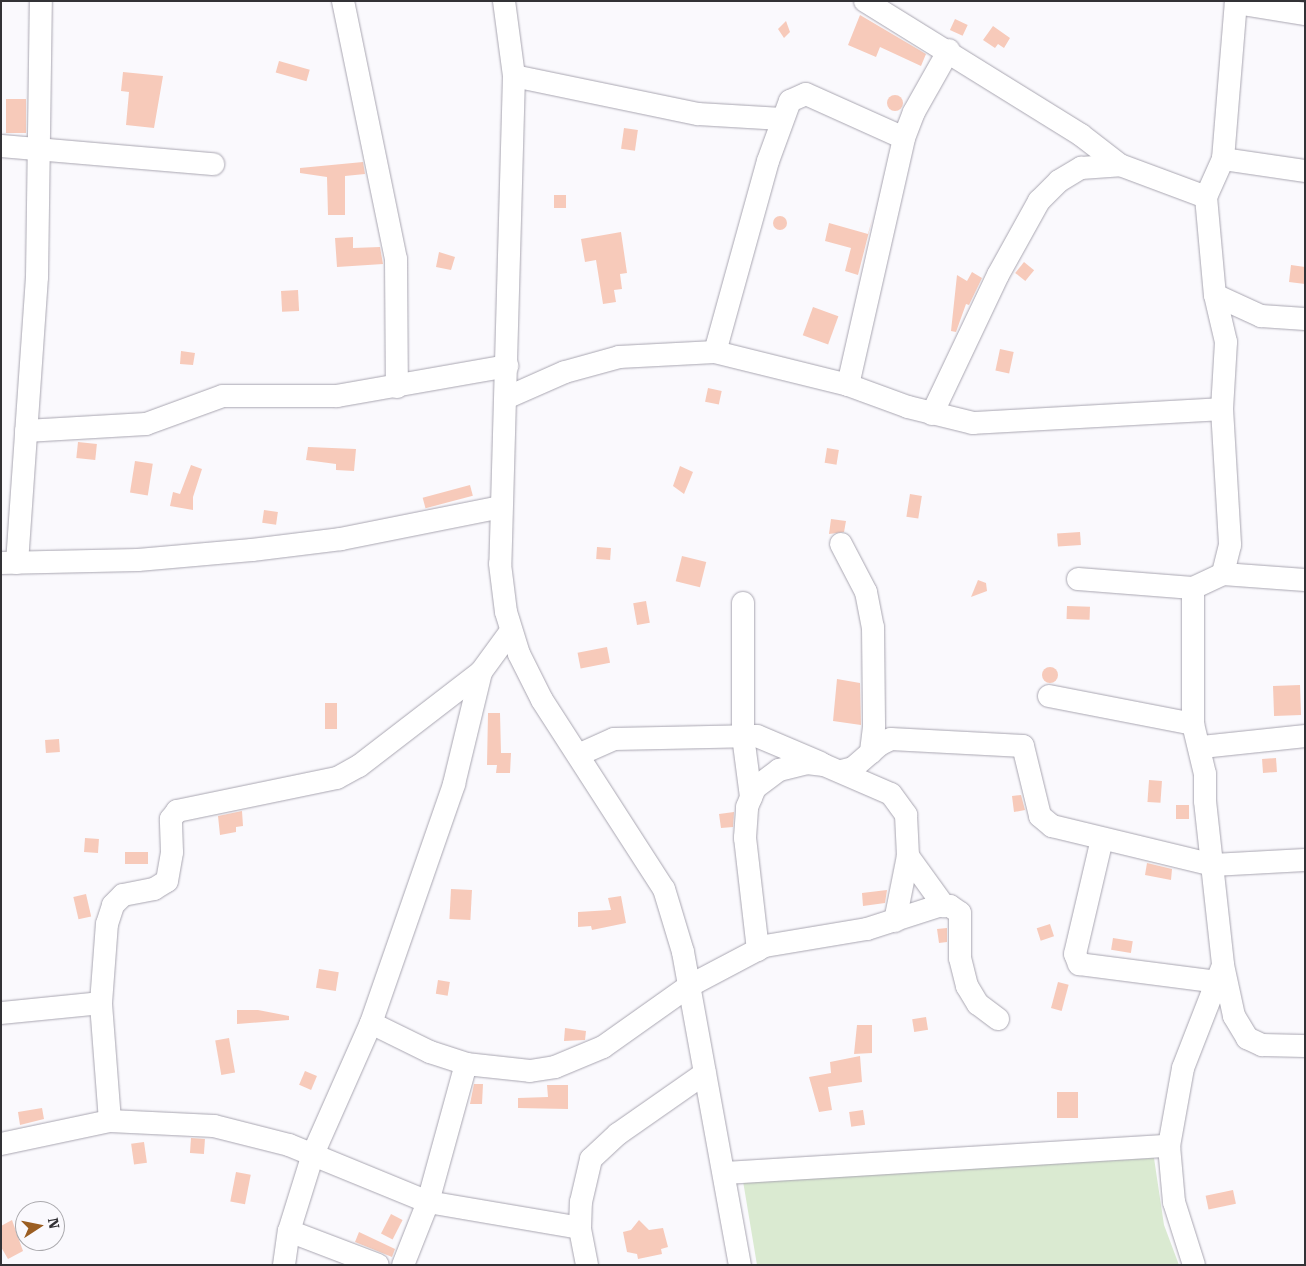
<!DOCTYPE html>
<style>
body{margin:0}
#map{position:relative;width:1306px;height:1266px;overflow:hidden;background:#faf9fd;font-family:"Roboto Serif",serif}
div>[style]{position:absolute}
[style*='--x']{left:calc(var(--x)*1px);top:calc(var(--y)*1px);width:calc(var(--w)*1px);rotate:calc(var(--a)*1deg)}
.green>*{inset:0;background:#daead1}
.building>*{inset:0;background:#f7caba;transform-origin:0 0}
.round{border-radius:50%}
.roads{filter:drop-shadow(0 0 1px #a9a6b1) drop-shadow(0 0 1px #a9a6b1)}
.minor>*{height:22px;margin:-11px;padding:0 11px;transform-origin:11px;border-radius:11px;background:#fff}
span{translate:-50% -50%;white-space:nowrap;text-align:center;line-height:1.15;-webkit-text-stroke:4px #faf9fd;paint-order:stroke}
.frame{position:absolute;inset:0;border:2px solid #333236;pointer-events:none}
.north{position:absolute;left:15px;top:1201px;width:50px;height:50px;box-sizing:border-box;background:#faf9fd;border:1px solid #aaa9ad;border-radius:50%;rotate:79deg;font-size:14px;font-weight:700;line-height:20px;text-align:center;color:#333236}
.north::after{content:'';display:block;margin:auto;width:18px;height:22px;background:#9b5e22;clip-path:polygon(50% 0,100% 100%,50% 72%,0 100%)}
</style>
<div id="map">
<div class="green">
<div style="clip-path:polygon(1154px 1158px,1164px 1225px,1179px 1265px,757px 1265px,743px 1181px)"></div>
</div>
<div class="building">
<div style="clip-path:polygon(860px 15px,926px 54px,921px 66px,880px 47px,876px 57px,848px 45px)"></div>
<div style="left:955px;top:19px;width:14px;height:12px;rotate:25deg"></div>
<div style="clip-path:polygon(786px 21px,790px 32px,784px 38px,778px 29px)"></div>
<div style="clip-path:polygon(993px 26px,1010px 38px,1004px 48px,998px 44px,995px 48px,983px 40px)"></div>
<div style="left:279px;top:61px;width:32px;height:12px;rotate:16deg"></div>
<div style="clip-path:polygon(123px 72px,163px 76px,154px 128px,126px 125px,129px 92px,121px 91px)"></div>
<div class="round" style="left:887px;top:95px;width:16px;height:16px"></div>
<div style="left:6px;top:99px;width:20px;height:34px"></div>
<div style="left:624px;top:128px;width:14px;height:21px;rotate:8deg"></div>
<div style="clip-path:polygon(363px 162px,365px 174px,345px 176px,345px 215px,328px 215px,327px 177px,300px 173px,300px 168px)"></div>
<div style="left:554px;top:195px;width:12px;height:13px"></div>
<div style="clip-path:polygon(873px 216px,858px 275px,845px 271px,851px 248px,825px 241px,829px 223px,868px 234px)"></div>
<div class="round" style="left:773px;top:216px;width:14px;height:14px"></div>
<div style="clip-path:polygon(621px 232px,627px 273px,620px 274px,622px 289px,614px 290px,616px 302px,603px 304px,596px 260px,585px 262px,581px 239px)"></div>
<div style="clip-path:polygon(353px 237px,353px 248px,380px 247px,383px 264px,337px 267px,335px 238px)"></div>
<div style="clip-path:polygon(439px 252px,455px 257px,451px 270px,436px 267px)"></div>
<div style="left:1024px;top:262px;width:13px;height:14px;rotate:39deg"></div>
<div style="clip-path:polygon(1291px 265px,1305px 267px,1305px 284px,1289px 282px)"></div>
<div style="clip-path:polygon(972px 272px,982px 278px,969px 305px,966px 304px,956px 332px,951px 331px,957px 275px,967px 281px)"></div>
<div style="left:298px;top:290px;width:21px;height:17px;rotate:87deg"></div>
<div style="left:813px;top:307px;width:27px;height:30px;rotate:20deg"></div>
<div style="left:1000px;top:349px;width:14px;height:22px;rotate:12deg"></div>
<div style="clip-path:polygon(181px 351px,195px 353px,193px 365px,180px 364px)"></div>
<div style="left:708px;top:388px;width:14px;height:14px;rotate:12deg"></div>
<div style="left:78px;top:442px;width:19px;height:16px;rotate:6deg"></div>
<div style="clip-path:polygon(308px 447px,356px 449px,354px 471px,336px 470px,336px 464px,306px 460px)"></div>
<div style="left:827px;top:448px;width:12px;height:15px;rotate:9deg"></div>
<div style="left:135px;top:461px;width:18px;height:32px;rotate:9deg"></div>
<div style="clip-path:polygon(191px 465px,202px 469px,193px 497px,193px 510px,170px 506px,173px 492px,180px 494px)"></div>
<div style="clip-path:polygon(680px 466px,693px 472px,684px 494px,673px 486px)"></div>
<div style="left:470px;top:485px;width:11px;height:49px;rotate:75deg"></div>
<div style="left:910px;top:494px;width:12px;height:23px;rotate:9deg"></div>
<div style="left:264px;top:510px;width:14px;height:13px;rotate:8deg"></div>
<div style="clip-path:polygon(831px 519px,846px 521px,844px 532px,829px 534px)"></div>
<div style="left:1080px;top:532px;width:13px;height:23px;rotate:86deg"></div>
<div style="left:597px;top:547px;width:14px;height:12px;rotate:4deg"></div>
<div style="left:682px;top:556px;width:25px;height:26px;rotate:14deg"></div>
<div style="clip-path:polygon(978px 580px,986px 583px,987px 591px,971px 597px)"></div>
<div style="left:646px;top:601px;width:22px;height:13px;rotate:80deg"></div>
<div style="left:1067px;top:606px;width:23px;height:13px;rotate:2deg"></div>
<div style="left:607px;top:647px;width:16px;height:30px;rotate:79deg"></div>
<div class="round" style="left:1042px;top:667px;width:16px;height:16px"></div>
<div style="clip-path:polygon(837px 679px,860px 683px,861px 725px,833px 721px)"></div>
<div style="left:1300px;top:685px;width:30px;height:27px;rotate:88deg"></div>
<div style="left:325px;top:703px;width:12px;height:26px"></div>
<div style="clip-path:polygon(488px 713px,500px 713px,501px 753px,511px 753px,510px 773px,496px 773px,497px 765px,487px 765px)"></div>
<div style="left:59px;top:739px;width:13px;height:14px;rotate:86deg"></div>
<div style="left:1276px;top:758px;width:14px;height:14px;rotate:86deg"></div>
<div style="left:1149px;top:780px;width:13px;height:22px;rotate:4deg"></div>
<div style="clip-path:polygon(1021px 795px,1025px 810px,1014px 812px,1012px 796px)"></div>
<div style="left:1176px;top:805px;width:13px;height:14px"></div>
<div style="clip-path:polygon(242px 811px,243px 826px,236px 827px,236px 832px,220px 835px,218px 816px)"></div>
<div style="clip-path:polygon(734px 812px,733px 827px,721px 828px,719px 814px)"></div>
<div style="left:85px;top:838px;width:14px;height:14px;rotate:4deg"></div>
<div style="left:125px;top:852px;width:23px;height:12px"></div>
<div style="clip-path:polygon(1147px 863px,1172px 869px,1171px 880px,1145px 875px)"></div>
<div style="left:451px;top:889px;width:21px;height:30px;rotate:3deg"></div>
<div style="clip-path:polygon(887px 890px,885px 903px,863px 906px,862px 893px)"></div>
<div style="left:86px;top:894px;width:23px;height:13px;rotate:77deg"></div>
<div style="clip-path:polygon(621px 896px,626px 923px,592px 930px,591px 926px,578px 927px,578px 912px,611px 910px,608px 898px)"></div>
<div style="left:1050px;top:924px;width:13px;height:14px;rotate:72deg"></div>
<div style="clip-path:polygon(947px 928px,947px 942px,939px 943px,937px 929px)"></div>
<div style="left:1113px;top:938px;width:20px;height:12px;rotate:9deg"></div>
<div style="left:319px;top:969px;width:20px;height:19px;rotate:9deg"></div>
<div style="left:438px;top:980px;width:12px;height:14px;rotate:9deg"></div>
<div style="left:1058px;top:982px;width:11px;height:27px;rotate:15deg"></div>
<div style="clip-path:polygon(237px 1010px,258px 1010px,289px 1016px,289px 1020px,237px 1024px)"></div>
<div style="left:926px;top:1017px;width:13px;height:14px;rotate:81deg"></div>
<div style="clip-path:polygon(857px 1025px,872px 1025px,872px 1053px,854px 1054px)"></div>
<div style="clip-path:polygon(565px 1028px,586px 1031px,585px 1040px,564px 1041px)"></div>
<div style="left:229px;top:1038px;width:35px;height:14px;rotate:80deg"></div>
<div style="clip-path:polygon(860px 1056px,862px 1082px,828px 1087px,832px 1110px,819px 1112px,809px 1077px,831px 1073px,830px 1062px)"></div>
<div style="left:305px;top:1071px;width:13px;height:15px;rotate:23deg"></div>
<div style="clip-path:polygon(474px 1084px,483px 1084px,482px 1104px,470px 1104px)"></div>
<div style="clip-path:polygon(547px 1085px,568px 1085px,568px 1109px,518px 1108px,518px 1098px,548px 1097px)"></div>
<div style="left:1057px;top:1092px;width:21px;height:26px"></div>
<div style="clip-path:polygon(42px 1108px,44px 1119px,20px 1125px,18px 1112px)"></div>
<div style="left:863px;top:1110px;width:15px;height:14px;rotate:82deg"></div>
<div style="left:191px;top:1138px;width:14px;height:15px;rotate:4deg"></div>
<div style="left:144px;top:1142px;width:21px;height:13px;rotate:82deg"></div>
<div style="left:236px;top:1172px;width:15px;height:30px;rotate:11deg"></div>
<div style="left:1233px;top:1190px;width:14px;height:28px;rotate:78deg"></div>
<div style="left:391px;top:1214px;width:13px;height:22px;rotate:27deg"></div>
<div style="clip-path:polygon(12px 1220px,23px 1251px,8px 1259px,1px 1247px,1px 1226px)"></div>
<div style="clip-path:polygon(639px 1220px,649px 1230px,663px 1228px,668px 1247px,661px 1249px,662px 1254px,638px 1259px,637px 1254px,627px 1252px,623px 1232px,631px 1230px)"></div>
<div style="clip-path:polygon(359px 1232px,395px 1249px,392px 1257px,355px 1242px)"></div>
</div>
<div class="roads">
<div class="minor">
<div style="--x:343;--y:1;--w:263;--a:78.4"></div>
<div style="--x:396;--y:259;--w:128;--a:89.6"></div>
<div style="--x:504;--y:1;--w:76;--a:82.4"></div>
<div style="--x:514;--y:76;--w:488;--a:91.6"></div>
<div style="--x:500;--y:564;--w:48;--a:82.9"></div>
<div style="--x:506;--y:612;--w:44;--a:72.8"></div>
<div style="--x:519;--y:654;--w:51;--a:63.4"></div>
<div style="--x:542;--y:700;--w:225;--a:57.2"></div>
<div style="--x:664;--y:889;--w:66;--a:73.2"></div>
<div style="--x:683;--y:952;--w:318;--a:79.7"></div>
<div style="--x:865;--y:1;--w:254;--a:31.8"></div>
<div style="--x:1081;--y:135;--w:49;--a:37.6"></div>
<div style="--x:1120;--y:165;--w:92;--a:20.4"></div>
<div style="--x:1236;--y:1;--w:159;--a:94.7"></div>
<div style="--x:1223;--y:159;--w:42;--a:114.1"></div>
<div style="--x:1206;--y:197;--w:98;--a:84.8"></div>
<div style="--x:1215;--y:295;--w:48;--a:76.8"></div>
<div style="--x:1226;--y:342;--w:67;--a:93.4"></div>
<div style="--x:1222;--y:409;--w:136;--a:86.6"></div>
<div style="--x:1230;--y:545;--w:30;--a:104"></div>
<div style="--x:1223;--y:574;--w:33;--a:155"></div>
<div style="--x:1193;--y:588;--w:136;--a:90"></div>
<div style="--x:1193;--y:724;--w:51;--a:76.5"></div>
<div style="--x:1205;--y:774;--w:27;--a:90"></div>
<div style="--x:1205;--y:801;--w:165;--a:83.7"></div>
<div style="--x:1223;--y:965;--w:52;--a:77.8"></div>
<div style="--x:1234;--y:1016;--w:26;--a:59"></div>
<div style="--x:1247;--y:1038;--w:17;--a:25"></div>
<div style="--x:1262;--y:1045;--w:43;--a:1.3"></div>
<div style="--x:1236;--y:3;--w:70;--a:9.1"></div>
<div style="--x:514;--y:76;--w:188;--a:11.7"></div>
<div style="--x:698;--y:114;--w:84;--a:3.4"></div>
<div style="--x:1;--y:146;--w:213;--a:4.9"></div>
<div style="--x:1223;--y:159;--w:83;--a:8.3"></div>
<div style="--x:1215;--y:295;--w:51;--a:24.5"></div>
<div style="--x:1261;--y:316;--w:44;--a:3.9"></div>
<div style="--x:715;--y:352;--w:198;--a:-74.5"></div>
<div style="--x:768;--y:161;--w:64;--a:-69.9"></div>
<div style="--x:790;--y:101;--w:17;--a:-24"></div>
<div style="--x:806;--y:94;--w:107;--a:24.2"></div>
<div style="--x:848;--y:385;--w:253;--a:-77.2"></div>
<div style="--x:904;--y:138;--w:28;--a:-69"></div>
<div style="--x:914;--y:112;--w:71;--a:-60.6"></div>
<div style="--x:506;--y:398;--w:64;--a:-23.8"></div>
<div style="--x:565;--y:372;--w:56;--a:-15.5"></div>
<div style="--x:619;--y:357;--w:96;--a:-3"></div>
<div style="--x:715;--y:352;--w:137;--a:13.9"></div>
<div style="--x:848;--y:385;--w:64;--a:20.1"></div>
<div style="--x:908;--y:407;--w:67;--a:13.8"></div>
<div style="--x:973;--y:423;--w:249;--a:-3.2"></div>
<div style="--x:932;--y:414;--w:154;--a:-64.6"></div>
<div style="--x:998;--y:275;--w:85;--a:-61"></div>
<div style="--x:1039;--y:201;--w:28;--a:-45"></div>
<div style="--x:1059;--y:181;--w:26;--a:-31"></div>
<div style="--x:1081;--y:168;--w:39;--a:-4"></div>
<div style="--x:26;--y:431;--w:120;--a:-3.3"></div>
<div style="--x:146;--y:424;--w:82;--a:-20"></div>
<div style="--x:223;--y:396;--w:114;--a:0"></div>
<div style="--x:337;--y:396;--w:173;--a:-10"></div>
<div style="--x:841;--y:544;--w:54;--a:62.5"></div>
<div style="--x:866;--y:592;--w:36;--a:79"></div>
<div style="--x:873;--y:627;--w:100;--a:89.4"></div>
<div style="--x:874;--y:727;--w:26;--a:97"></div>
<div style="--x:1;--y:563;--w:137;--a:-1.3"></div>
<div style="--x:138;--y:560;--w:114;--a:-5"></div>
<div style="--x:252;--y:550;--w:90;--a:-7"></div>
<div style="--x:341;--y:539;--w:163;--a:-11.3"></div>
<div style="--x:17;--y:563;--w:287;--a:-86"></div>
<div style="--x:37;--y:277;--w:276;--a:-89.2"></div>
<div style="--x:1223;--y:574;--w:82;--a:4.2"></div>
<div style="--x:1078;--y:579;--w:115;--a:4.5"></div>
<div style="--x:743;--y:603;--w:133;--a:90"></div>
<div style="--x:743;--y:736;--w:62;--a:82.5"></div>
<div style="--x:1049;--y:696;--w:147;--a:11"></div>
<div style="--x:1202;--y:747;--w:104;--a:-6.1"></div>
<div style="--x:578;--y:755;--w:39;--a:-24"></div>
<div style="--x:614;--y:739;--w:143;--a:-1.2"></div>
<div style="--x:757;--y:736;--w:69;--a:22.9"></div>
<div style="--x:842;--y:771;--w:11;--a:-15"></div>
<div style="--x:853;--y:768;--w:35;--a:-41"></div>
<div style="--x:879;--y:745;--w:13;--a:-27"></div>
<div style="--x:891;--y:739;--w:132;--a:3"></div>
<div style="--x:1023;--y:746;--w:72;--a:76.3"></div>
<div style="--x:1040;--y:816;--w:16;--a:40"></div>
<div style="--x:1052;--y:826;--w:166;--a:13.6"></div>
<div style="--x:1213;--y:865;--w:92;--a:-3.1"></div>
<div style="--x:1102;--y:839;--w:118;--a:103.2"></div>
<div style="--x:1075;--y:954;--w:11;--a:68"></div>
<div style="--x:1079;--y:964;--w:140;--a:7.4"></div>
<div style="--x:895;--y:921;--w:66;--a:-78.7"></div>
<div style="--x:758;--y:950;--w:113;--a:-96.6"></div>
<div style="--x:745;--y:838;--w:31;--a:-86"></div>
<div style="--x:747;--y:807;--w:21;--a:-67"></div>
<div style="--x:755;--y:788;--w:30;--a:-37"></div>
<div style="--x:779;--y:770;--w:29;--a:-14"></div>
<div style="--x:807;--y:763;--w:17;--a:7"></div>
<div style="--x:824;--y:765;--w:73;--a:23.4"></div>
<div style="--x:891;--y:794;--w:26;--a:54"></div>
<div style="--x:906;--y:815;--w:41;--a:87.2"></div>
<div style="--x:908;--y:856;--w:62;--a:54.2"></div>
<div style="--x:1;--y:1013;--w:100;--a:-5.7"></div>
<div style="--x:371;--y:1023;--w:66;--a:26.2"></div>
<div style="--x:430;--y:1052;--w:38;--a:18"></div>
<div style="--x:466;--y:1064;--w:143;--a:105.4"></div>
<div style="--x:428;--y:1202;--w:68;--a:111.6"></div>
<div style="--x:466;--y:1064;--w:64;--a:6.2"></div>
<div style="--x:530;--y:1071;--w:25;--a:-9"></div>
<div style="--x:555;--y:1067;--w:52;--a:-22.6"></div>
<div style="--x:603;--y:1047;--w:105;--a:-35.3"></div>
<div style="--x:689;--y:986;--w:86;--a:-27.8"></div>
<div style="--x:765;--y:946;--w:103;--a:-9.5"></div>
<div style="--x:867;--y:929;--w:75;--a:-17.9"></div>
<div style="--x:938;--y:906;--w:12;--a:0"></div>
<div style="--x:950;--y:906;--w:12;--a:35"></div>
<div style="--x:960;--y:913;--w:45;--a:90"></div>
<div style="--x:960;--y:958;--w:29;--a:76"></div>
<div style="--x:967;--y:986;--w:21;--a:59"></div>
<div style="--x:978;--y:1004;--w:25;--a:37"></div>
<div style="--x:110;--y:1121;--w:118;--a:-94.4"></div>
<div style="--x:101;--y:1003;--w:79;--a:-85.7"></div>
<div style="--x:107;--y:924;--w:20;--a:-72"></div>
<div style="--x:113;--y:905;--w:14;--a:-45"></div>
<div style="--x:123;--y:895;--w:32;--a:-11"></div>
<div style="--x:154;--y:889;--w:15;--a:-32"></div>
<div style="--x:167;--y:881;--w:29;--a:-80"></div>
<div style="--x:172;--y:852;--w:33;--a:-92"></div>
<div style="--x:171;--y:819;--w:10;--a:-53"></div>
<div style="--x:177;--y:811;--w:163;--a:-11.7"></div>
<div style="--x:337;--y:778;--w:25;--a:-29"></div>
<div style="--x:359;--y:766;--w:154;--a:-37.6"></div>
<div style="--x:481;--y:672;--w:51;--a:-53.8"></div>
<div style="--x:1;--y:1144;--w:111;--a:-11.9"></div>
<div style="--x:110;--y:1121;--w:104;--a:2.8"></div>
<div style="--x:214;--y:1126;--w:77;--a:14.2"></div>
<div style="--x:289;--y:1145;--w:150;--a:22.3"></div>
<div style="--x:428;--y:1202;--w:154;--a:9.7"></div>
<div style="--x:724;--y:1173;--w:446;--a:-3.5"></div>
<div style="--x:289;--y:1231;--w:95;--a:20.9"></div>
<div style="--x:284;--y:1265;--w:34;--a:-82"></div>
<div style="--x:289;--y:1231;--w:81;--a:-72.7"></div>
<div style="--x:313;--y:1154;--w:143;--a:-66.1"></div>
<div style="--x:371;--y:1023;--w:253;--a:-70.8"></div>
<div style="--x:454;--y:784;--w:115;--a:-76.4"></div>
<div style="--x:587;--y:1265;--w:38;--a:-101"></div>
<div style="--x:580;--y:1228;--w:26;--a:-88"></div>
<div style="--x:581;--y:1202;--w:44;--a:-76.9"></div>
<div style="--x:591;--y:1159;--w:37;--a:-43"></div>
<div style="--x:618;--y:1134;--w:106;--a:-35"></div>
<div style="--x:1194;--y:1265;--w:66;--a:-107.6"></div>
<div style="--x:1174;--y:1202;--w:56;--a:-95.1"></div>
<div style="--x:1169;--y:1146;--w:79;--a:-79.8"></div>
<div style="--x:1183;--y:1068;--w:107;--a:-68.7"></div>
</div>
</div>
<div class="frame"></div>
<div class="north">N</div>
</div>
